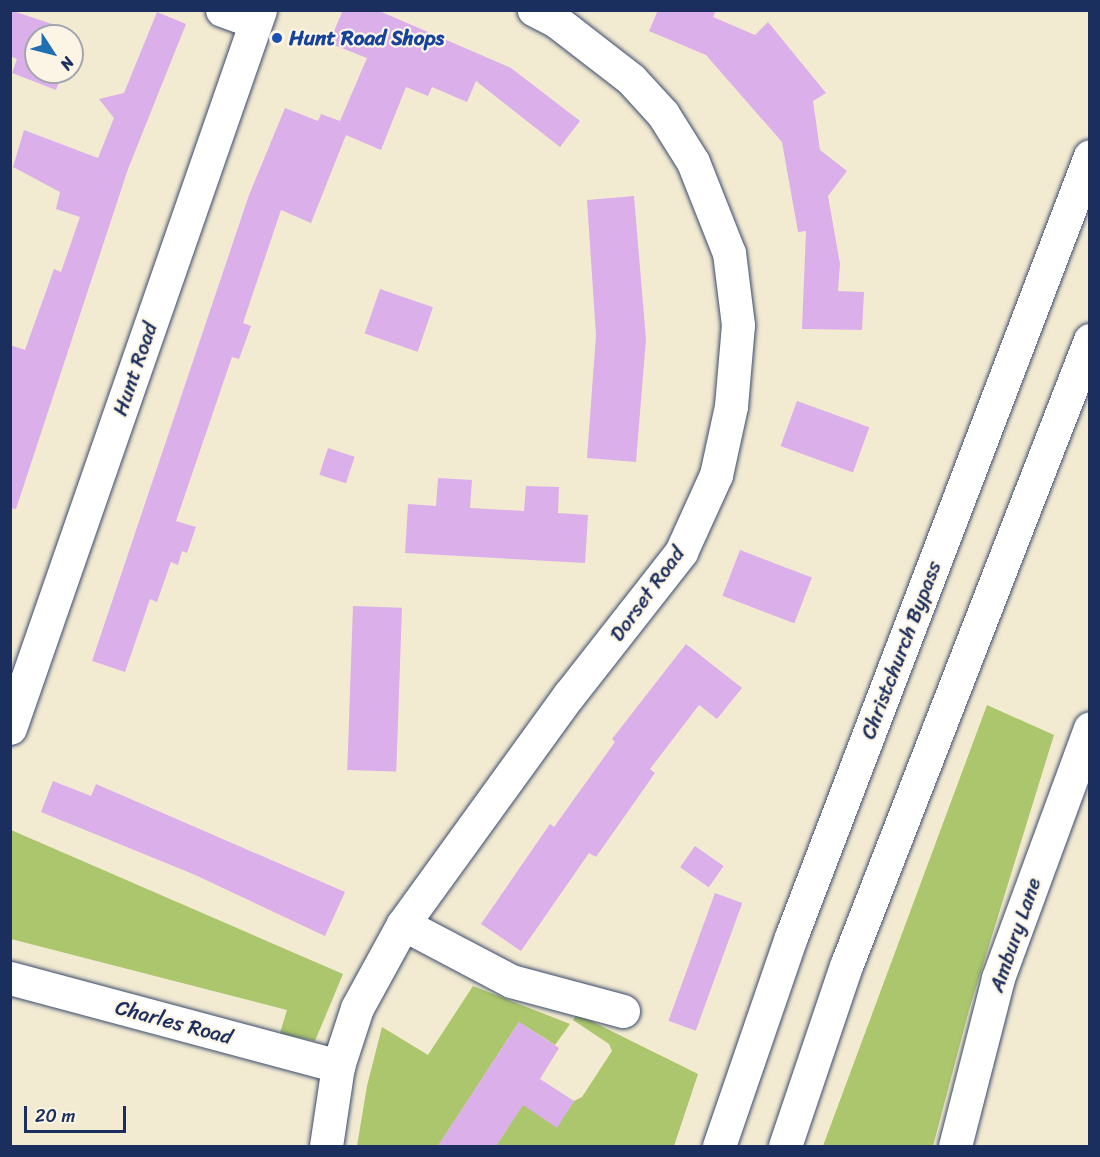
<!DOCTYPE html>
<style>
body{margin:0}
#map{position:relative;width:1100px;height:1157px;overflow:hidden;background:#f3ebd1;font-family:Sriracha,sans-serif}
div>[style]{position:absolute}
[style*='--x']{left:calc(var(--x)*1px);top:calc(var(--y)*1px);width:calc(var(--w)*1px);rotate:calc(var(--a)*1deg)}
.green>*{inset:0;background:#abc66c}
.building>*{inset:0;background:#daafea;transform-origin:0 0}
.roads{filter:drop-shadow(0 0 2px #3b4b6f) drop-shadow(0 0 2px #3b4b6f)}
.minor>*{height:33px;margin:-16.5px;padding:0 16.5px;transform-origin:16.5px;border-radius:16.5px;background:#fff}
.major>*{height:33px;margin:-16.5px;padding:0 16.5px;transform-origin:16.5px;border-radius:16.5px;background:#fff}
.dots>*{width:16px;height:16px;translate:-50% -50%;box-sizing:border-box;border:3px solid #fcf5e5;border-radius:50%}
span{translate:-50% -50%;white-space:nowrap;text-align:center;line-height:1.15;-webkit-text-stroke:4.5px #fcf5e5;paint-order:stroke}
.transit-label{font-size:21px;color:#164399;font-weight:700}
.left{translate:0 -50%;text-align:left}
.street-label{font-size:21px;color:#1b2f5e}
.frame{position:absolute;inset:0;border:12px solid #1b2f5e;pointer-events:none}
.north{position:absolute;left:24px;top:24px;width:60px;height:60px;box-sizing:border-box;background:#fcf5e5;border:2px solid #a2a6af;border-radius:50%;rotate:126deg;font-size:16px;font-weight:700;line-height:24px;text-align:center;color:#1b2f5e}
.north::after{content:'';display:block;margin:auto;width:21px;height:27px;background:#1f6fb2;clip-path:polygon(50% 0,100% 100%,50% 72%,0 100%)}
.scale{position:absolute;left:24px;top:1106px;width:102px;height:27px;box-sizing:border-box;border:3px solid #1b2f5e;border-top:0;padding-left:8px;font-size:18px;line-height:21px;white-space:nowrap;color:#1b2f5e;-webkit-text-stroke:4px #fcf5e5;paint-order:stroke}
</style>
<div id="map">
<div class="green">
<div style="clip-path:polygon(987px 705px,1054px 735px,969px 1010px,933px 1146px,823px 1146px)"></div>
<div style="clip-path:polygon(11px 830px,343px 974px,315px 1041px,280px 1033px,287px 1010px,11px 939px)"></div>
<div style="clip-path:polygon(473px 986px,570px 1024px,555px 1045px,519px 1022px,438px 1146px,357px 1146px,367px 1086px,382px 1027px,428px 1055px)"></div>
<div style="clip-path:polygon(577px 1014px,698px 1074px,674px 1146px,496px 1146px,526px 1100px,557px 1127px,574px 1101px,582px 1097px,612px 1051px,609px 1044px,573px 1020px)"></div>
</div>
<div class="building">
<div style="clip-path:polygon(10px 10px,58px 26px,55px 36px,36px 36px,36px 72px,63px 72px,56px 90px,12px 73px,17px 59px,10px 56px)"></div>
<div style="clip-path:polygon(343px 10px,377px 10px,511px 68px,580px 121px,560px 147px,476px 81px,467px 102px,432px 87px,428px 96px,406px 87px,381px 150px,346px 135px,311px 223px,281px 210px,243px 323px,251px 326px,239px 359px,232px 357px,176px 521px,196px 527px,187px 553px,182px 551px,178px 565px,171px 562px,157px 602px,150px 599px,125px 672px,92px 661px,249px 195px,285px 108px,318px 121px,321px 114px,340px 121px,367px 58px,329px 43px)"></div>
<div style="clip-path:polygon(658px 10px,716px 10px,713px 17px,755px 35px,768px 22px,826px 93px,813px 101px,820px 150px,847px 171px,828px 196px,840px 264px,838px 291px,864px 292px,862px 330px,802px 329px,806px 231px,798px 232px,782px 142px,706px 55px,649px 31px)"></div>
<div style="clip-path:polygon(157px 12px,186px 24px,128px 169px,16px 509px,10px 508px,10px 345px,25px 350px,54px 269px,61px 272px,80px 217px,56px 209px,60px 192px,13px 167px,24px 130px,98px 158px,114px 118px,99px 99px,124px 93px)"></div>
<div style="clip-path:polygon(634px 196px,646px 339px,636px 462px,587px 458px,596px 335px,587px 200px)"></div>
<div style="left:380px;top:289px;width:56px;height:47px;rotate:19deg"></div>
<div style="left:797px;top:401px;width:77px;height:48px;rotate:20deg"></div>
<div style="left:328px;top:448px;width:28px;height:28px;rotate:18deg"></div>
<div style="clip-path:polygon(438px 478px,472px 480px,470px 508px,524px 511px,526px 486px,559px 487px,558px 513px,588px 515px,585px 563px,405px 553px,408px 504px,436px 506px)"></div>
<div style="left:740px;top:550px;width:77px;height:49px;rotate:21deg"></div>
<div style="left:353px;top:606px;width:49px;height:164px;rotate:2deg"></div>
<div style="clip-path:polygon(686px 644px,742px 688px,717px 719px,699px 705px,650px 769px,655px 773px,596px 857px,589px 853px,521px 951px,481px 924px,550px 824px,554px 827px,615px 742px,612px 739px)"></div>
<div style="clip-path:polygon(53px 781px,91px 796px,96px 784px,345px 892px,325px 936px,193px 874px,41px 812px)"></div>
<div style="left:695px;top:846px;width:35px;height:26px;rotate:35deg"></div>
<div style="left:715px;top:893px;width:29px;height:136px;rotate:20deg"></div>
<div style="clip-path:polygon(519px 1022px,559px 1048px,540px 1079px,574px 1101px,557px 1128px,523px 1105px,496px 1146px,438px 1146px)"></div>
</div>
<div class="roads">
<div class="minor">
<div style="--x:222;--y:10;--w:35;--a:20"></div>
<div style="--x:10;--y:728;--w:760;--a:-70.8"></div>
<div style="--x:403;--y:924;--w:122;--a:27.8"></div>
<div style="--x:511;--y:981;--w:116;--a:15"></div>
<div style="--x:10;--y:978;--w:340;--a:15"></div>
<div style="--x:326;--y:1146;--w:81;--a:-81.5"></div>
<div style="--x:338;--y:1066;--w:61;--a:-71.9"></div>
<div style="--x:357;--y:1008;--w:96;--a:-61.3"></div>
<div style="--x:403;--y:924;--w:283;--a:-54.1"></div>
<div style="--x:569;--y:695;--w:182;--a:-51.9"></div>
<div style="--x:681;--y:552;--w:85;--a:-65.6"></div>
<div style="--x:716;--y:475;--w:71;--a:-77.7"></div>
<div style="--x:731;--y:406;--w:81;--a:-85.1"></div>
<div style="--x:738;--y:325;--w:73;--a:-97.1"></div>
<div style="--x:729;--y:253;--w:98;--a:-111.6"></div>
<div style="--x:693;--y:162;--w:57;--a:-122"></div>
<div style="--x:663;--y:114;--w:47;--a:-132.4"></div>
<div style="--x:631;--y:79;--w:95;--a:-142.3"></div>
<div style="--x:556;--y:21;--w:25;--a:-153"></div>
<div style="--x:955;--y:1146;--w:173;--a:-75.6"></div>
<div style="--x:998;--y:978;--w:266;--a:-69.8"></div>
</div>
<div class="major">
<div style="--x:719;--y:1146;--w:221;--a:-71"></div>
<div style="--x:791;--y:937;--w:836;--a:-69.05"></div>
<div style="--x:785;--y:1146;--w:190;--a:-71.3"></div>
<div style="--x:846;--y:966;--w:672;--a:-68.71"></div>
</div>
</div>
<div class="dots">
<div style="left:277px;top:38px;background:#1a4fb4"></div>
</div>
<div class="transit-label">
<span class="left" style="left:289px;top:38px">Hunt Road Shops</span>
</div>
<div class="street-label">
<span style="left:135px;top:369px;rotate:-71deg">Hunt Road</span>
<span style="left:647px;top:594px;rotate:-54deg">Dorset Road</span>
<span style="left:901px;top:650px;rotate:-69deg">Christchurch Bypass</span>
<span style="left:1015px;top:935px;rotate:-71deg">Ambury Lane</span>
<span style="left:174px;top:1022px;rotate:15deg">Charles Road</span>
</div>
<div class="frame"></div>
<div class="north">N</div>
<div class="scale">20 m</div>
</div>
